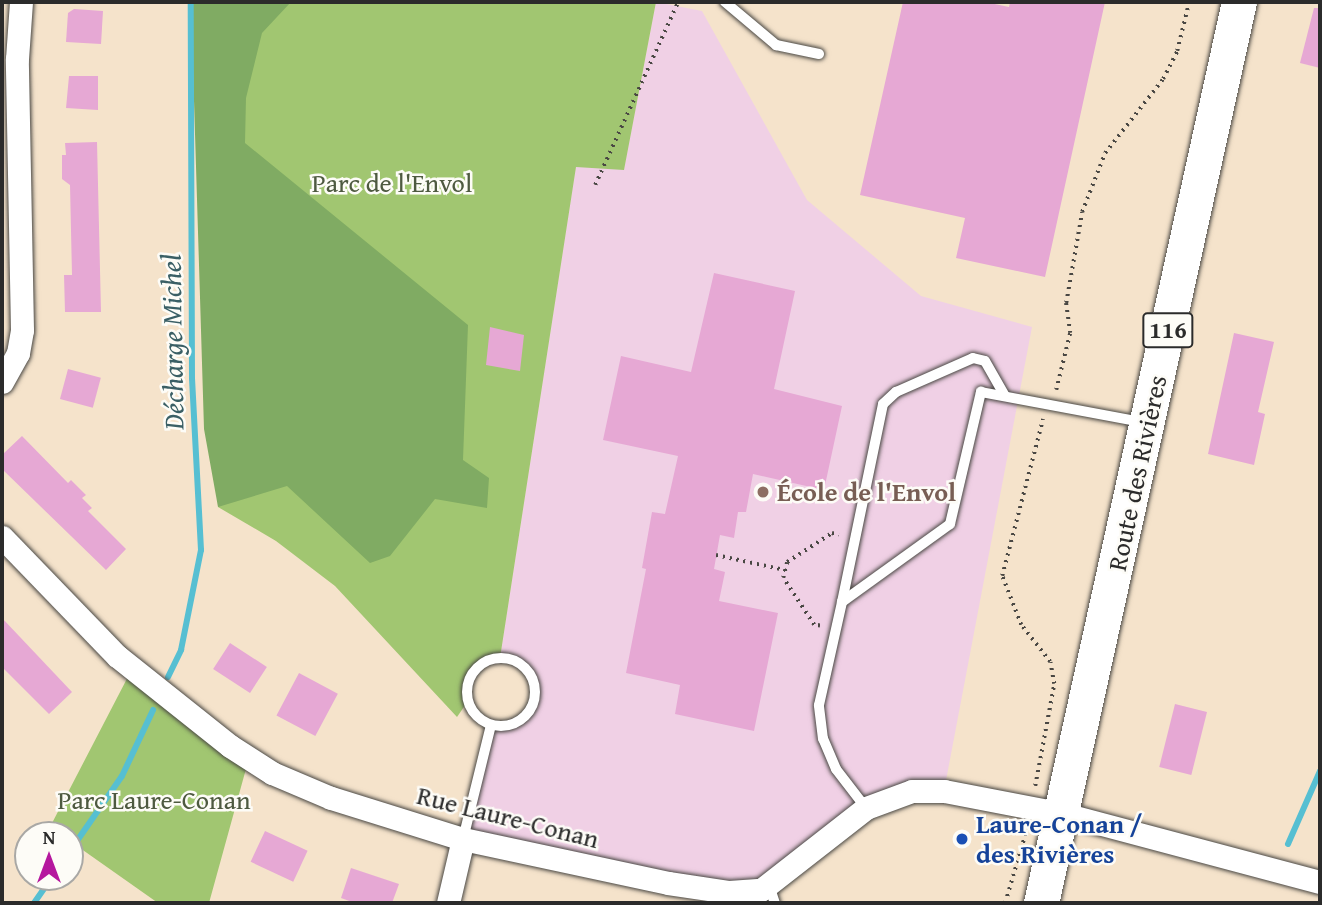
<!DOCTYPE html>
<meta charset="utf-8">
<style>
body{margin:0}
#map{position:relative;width:1322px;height:905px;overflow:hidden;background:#f5e3cb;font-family:"Gentium Book Plus",serif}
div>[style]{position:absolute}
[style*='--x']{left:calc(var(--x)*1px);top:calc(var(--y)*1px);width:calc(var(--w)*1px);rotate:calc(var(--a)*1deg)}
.built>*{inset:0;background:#f0d0e5}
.green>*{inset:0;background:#a1c671}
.forest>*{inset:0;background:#80ab63}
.stream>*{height:6px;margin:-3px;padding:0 3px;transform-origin:3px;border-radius:3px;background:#56bfd2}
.building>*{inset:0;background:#e6a8d4;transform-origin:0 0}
.path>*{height:3.5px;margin-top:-1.75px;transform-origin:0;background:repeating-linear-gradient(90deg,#494743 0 2px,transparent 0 7px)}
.roads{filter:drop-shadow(0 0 2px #494743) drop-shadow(0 0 2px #494743)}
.lane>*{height:10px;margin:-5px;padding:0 5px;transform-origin:5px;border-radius:5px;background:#fff}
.lane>.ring{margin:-5px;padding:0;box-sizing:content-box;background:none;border:10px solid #fff;border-radius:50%}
.street>*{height:23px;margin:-11.5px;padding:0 11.5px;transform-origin:11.5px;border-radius:11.5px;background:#fff}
.primary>*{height:35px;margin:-17.5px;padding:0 17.5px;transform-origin:17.5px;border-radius:17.5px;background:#fff}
.dots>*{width:19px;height:19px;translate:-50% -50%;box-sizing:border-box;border:4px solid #fdfcf7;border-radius:50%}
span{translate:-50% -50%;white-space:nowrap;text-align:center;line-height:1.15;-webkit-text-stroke:5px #fdfcf7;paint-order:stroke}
.shield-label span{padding:2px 5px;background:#fdfcf7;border:2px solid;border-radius:5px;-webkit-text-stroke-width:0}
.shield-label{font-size:24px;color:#2b2b2b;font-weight:700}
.park-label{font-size:26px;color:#4e5a40}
.street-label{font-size:26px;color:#2b2b2b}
.education-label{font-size:26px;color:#785e54;font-weight:700}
.left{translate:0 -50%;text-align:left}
.transit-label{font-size:26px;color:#164399;font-weight:700}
.water-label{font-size:28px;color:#3a5f65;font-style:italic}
.frame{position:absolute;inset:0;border:4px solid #2b2b2b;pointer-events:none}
.north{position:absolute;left:14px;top:821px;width:70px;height:70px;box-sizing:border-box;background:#fdfcf7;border:2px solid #a9a8a5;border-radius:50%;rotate:0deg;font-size:19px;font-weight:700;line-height:28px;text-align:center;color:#2b2b2b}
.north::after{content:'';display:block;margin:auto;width:24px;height:32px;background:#b5179e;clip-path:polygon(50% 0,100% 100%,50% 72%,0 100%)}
</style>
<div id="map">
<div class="built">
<div style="clip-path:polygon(656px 2px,702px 11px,807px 200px,921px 296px,1032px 327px,944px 791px,902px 794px,776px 882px,729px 892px,463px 839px,491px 725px,517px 723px,530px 711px,535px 697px,529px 673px,517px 662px,500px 658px,576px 166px,624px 169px)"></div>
</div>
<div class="green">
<div style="clip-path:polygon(214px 2px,656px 2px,624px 170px,576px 167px,500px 658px,476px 669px,468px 683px,468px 701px,457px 717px,335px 586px,276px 541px,218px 507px,209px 65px)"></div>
<div style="clip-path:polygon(132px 669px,249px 758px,209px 903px,158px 903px,70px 841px,70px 835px,50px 827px)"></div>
</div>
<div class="forest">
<div style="clip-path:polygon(191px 2px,291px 2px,262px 33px,246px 98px,245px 143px,468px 325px,463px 460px,489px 478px,487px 508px,435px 499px,390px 556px,370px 563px,287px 486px,218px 507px,204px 429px)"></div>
</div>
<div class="stream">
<div style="--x:168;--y:677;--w:30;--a:-64"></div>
<div style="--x:181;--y:650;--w:102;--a:-78.7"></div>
<div style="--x:201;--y:550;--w:172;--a:-93"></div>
<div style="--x:192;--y:378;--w:376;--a:-90.2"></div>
<div style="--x:1288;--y:844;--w:80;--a:-66.3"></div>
<div style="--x:70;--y:851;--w:91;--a:-55.3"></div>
<div style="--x:122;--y:776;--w:73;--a:-64.8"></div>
<div style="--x:34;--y:903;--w:32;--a:-55"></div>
</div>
<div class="building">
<div style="clip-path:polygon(903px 2px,985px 2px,1009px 7px,1010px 2px,1105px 2px,1045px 277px,956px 258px,965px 218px,860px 195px)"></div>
<div style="clip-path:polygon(1314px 8px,1320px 8px,1320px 68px,1300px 63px)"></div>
<div style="clip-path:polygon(74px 9px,103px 11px,101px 44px,66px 42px,68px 13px)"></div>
<div style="clip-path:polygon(69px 76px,98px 76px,98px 110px,66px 108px)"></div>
<div style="clip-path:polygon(97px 142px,101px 312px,65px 312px,64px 275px,72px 275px,70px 185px,62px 179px,62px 155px,66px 155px,65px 143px)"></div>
<div style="clip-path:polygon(714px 273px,795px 291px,774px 389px,842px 406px,824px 490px,753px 474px,746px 512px,738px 512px,734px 538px,720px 535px,714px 569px,725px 572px,719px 601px,778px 613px,754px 731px,675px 714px,680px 685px,626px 673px,646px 569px,642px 568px,652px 512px,665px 514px,678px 456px,603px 440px,621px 356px,691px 372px)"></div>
<div style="clip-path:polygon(490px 327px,524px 335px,520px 371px,486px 365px)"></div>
<div style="clip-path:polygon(1234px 333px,1274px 342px,1258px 412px,1265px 414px,1254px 465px,1208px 454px)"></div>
<div style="left:68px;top:369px;width:34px;height:31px;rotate:15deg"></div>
<div style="clip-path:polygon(22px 436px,68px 483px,71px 480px,86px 495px,82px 498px,92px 508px,88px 511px,126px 549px,106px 570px,2px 469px,2px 455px)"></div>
<div style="clip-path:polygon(2px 618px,72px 692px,49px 714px,2px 667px)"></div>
<div style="left:230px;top:643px;width:44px;height:31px;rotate:33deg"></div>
<div style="left:299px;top:673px;width:44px;height:48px;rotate:28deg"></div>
<div style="left:1175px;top:704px;width:33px;height:65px;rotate:14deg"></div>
<div style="left:265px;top:831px;width:47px;height:34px;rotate:25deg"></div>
<div style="clip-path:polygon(351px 868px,399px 884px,392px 903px,355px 903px,341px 898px)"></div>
</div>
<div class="path">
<div style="--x:595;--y:185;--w:201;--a:-65.6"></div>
<div style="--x:1056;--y:390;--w:59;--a:-76.2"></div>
<div style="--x:1070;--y:333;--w:30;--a:-98"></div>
<div style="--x:1066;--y:303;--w:92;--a:-80"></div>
<div style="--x:1082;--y:212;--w:63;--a:-68.7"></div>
<div style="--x:1105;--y:153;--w:94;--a:-51.9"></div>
<div style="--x:1163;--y:79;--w:31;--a:-63"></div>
<div style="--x:1177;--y:51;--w:50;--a:-76.2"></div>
<div style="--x:716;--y:555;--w:71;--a:12.3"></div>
<div style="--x:820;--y:626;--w:6;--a:-171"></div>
<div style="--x:814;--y:625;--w:56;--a:-123.4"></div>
<div style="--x:783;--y:578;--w:16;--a:-76"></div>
<div style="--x:787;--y:562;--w:54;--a:-32.8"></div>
<div style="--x:832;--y:533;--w:7;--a:16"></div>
<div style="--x:1035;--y:786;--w:104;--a:-79.4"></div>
<div style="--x:1054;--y:684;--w:22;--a:-100"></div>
<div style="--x:1050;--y:662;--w:47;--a:-128.1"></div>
<div style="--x:1021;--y:625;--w:53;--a:-111.2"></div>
<div style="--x:1002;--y:576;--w:162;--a:-75.4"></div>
<div style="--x:1005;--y:903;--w:71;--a:-73.6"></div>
</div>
<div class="roads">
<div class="lane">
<div style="--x:725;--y:2;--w:67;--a:40.1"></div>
<div style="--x:776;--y:45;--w:44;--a:11.8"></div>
<div style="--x:842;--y:602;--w:202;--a:-78.3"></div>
<div style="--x:883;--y:404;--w:18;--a:-43"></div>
<div style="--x:896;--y:392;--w:84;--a:-23.8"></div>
<div style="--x:973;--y:358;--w:12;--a:14"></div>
<div style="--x:985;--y:361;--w:40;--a:60.3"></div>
<div class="ring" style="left:467px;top:658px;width:58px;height:58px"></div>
<div style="--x:866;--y:808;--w:49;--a:-127.6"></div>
<div style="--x:836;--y:769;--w:33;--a:-113"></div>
<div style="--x:823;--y:739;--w:34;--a:-97"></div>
<div style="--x:819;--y:705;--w:106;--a:-77.4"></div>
<div style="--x:842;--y:602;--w:133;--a:-35.8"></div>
<div style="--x:950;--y:524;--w:136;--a:-76.8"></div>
<div style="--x:981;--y:392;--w:163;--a:10.6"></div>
<div style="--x:463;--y:839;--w:117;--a:-76.2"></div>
<div style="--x:769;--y:885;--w:19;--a:72"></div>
</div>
<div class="street">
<div style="--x:2;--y:382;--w:33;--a:-61"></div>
<div style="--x:18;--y:353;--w:23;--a:-80"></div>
<div style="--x:22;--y:330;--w:271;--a:-91.1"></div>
<div style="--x:17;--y:59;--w:57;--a:-86"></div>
<div style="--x:2;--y:537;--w:165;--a:46"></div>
<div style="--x:117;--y:656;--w:144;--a:38.5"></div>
<div style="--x:230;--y:746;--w:50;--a:32.7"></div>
<div style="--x:272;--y:773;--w:64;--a:23"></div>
<div style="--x:331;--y:798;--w:138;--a:17.3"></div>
<div style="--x:463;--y:839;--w:210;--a:12.1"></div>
<div style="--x:668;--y:883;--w:62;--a:8.4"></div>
<div style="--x:729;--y:892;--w:32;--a:-4"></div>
<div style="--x:761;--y:890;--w:133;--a:-38"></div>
<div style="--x:866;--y:808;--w:49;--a:-20.3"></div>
<div style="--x:912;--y:791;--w:32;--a:0"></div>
<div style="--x:944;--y:791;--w:122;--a:10.9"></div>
<div style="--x:1064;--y:814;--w:265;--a:14.9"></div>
<div style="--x:448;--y:903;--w:66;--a:-76.8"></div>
</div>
<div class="primary">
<div style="--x:1041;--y:903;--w:922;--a:-77.61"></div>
</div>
</div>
<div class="dots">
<div style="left:763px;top:492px;background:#8d6e63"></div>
<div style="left:962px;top:839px;background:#1a4fb4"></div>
</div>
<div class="shield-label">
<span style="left:1168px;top:330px">116</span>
</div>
<div class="park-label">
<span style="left:392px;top:183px">Parc de l'Envol</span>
<span style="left:154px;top:800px">Parc Laure-Conan</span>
</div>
<div class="street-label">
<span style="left:1137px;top:473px;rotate:-78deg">Route des Rivières</span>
<span style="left:508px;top:817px;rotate:14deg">Rue Laure-Conan</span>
</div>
<div class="education-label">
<span class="left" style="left:777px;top:492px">École de l'Envol</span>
</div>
<div class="transit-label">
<span class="left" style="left:976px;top:839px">Laure-Conan /<br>des Rivières</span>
</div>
<div class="water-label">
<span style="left:172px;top:342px;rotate:-91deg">Décharge Michel</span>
</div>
<div class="frame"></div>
<div class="north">N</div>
</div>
